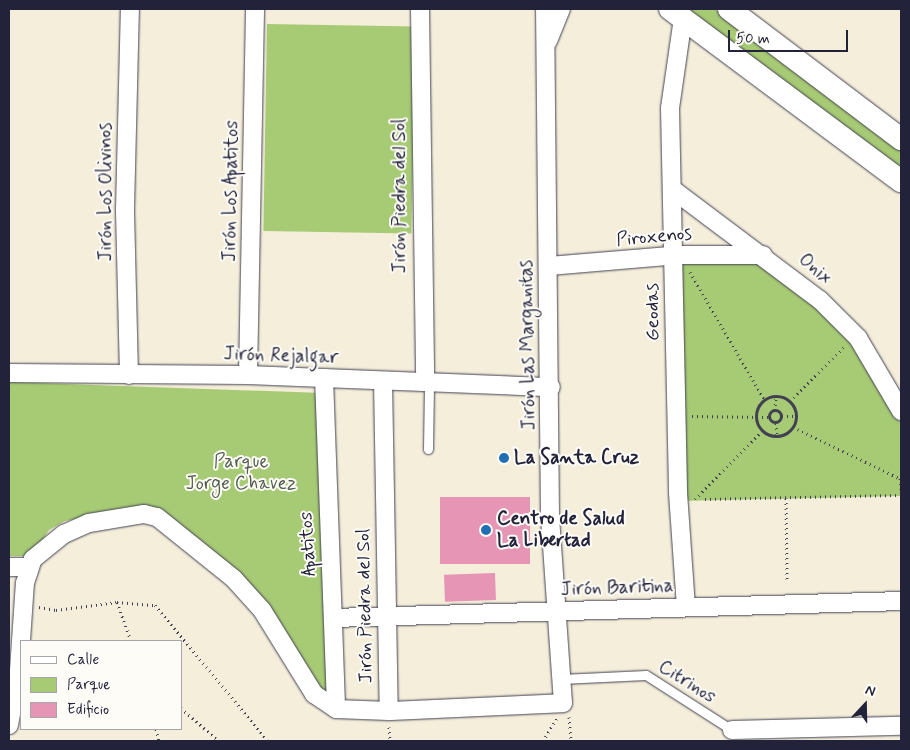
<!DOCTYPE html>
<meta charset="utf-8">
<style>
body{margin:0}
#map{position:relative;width:910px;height:750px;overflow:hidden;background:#f4eedb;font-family:Mynerve,sans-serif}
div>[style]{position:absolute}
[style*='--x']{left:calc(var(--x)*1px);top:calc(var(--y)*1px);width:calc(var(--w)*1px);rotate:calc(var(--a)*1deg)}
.green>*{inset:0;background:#a7ca74;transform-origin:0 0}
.building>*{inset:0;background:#e695b4;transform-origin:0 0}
.path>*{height:3px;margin-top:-1.5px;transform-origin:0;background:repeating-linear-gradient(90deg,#424153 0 1px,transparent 0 5px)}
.path>.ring{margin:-1.5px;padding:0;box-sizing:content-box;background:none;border:3px solid #424153;border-radius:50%}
.roads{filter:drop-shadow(0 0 1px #424153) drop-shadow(0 0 1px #424153)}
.service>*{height:9px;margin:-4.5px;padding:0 4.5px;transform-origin:4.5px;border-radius:4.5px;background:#fff}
.minor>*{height:18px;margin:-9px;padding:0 9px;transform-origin:9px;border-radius:9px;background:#fff}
.tertiary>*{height:22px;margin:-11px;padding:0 11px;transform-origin:11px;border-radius:11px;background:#fff}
.dots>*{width:14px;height:14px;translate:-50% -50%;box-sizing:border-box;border:2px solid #fdfcf7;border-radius:50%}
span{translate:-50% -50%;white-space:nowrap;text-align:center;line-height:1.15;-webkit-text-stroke:4px #fdfcf7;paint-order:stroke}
.street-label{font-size:19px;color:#22223b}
.poi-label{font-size:19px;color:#22223b;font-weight:700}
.left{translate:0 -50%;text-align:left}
.park-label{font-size:19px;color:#515d4f}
.frame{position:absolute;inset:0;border:10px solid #22223b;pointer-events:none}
.legend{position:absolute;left:20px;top:640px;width:162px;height:90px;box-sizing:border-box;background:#fdfcf7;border:1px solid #a5a5ac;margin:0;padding:6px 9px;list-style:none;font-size:15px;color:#22223b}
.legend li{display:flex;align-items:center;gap:10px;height:25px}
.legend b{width:25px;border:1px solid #a5a5ac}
.north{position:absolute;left:840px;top:680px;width:50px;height:50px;-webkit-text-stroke:4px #fdfcf7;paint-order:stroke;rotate:21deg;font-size:14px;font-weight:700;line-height:20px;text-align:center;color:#22223b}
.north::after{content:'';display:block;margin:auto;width:18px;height:22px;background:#22223b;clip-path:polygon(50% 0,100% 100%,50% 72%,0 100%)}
.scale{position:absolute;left:728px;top:30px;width:120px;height:22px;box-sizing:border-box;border:2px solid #22223b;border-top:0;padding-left:6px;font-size:15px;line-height:18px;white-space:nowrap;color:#22223b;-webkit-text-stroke:4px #fdfcf7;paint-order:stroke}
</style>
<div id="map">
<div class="green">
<div style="clip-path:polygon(682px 9px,715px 9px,901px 146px,901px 173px)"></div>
<div style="left:267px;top:24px;width:148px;height:207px;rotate:1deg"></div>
<div style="clip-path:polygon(674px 255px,763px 255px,820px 300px,901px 412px,901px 496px,679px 501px)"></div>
<div style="clip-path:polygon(9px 382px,322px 393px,329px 696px,321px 693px,264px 608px,133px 508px,65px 521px,49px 530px,32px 556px,9px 556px)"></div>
</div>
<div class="building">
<div style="left:440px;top:497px;width:90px;height:67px"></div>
<div style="left:495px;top:573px;width:27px;height:51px;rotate:88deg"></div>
</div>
<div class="path">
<div style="--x:690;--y:272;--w:147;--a:59.8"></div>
<div class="ring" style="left:756px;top:396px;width:37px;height:37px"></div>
<div style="--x:790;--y:401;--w:76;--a:-45"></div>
<div class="ring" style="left:769px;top:410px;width:9px;height:9px"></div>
<div style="--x:775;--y:410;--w:14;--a:-86"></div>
<div style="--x:692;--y:416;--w:77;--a:0.7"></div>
<div style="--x:782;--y:416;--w:14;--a:0"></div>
<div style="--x:776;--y:423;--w:14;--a:86"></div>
<div style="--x:793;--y:427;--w:120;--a:25.7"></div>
<div style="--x:900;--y:478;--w:12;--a:85"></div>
<div style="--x:786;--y:498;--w:84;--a:89.3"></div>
<div style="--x:695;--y:499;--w:95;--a:-45.4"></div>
<div style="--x:705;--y:499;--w:196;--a:-1.2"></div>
<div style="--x:117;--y:602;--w:41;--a:70.3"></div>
<div style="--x:39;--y:607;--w:17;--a:10"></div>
<div style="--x:56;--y:610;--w:62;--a:-7.5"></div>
<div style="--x:117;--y:602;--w:38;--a:5"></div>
<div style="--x:155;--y:605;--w:177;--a:50.3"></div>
<div style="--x:181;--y:708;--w:50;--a:41"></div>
<div style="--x:569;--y:717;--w:24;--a:85"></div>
<div style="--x:389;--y:727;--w:14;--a:86"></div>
<div style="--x:156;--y:729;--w:12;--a:76"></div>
<div style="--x:543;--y:741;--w:27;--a:-59"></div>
</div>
<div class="roads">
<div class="service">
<div style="--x:428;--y:449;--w:67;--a:-89.1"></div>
<div style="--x:561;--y:679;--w:85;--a:-2.7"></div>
<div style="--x:646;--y:675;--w:102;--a:32.6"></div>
</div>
<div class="minor">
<div style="--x:420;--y:9;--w:373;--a:89.2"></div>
<div style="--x:683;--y:18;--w:91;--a:98.2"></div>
<div style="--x:670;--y:108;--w:385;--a:88.8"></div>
<div style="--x:678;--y:493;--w:114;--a:86"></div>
<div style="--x:548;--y:41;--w:35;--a:-68"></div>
<div style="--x:672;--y:189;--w:185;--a:36.9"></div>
<div style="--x:820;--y:300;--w:54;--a:45"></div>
<div style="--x:858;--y:338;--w:85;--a:59.5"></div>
<div style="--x:549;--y:266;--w:130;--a:-4.8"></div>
<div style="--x:679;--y:255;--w:84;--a:0"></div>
<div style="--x:9;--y:373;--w:239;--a:0.5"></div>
<div style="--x:248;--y:375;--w:303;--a:2.3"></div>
<div style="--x:129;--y:375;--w:166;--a:-91.4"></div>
<div style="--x:125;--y:209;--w:200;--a:-88.6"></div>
<div style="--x:248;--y:375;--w:366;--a:-88.9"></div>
<div style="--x:324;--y:378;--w:331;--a:87.9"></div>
<div style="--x:383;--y:381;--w:330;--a:89"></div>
<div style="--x:9;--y:567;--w:20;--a:0"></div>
<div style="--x:333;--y:618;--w:568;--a:-1.71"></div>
<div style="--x:9;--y:725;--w:56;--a:-79.7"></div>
<div style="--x:19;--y:670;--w:87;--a:-86.1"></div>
<div style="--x:25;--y:583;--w:25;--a:-72"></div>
<div style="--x:33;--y:559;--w:40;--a:-39"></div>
<div style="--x:64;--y:534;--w:27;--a:-24"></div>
<div style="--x:89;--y:523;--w:56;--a:-9.3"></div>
<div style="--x:144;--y:514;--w:13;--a:13"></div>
<div style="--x:157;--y:517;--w:99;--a:38.8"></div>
<div style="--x:234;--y:579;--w:42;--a:47.9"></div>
<div style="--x:262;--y:610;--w:99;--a:58.2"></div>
<div style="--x:314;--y:694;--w:27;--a:34"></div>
<div style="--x:336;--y:709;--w:53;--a:2.2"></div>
<div style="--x:389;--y:711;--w:174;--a:-2.6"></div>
<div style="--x:563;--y:703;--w:186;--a:-94"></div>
<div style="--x:550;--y:517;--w:508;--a:-90.56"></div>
<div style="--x:732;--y:730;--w:169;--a:-1.4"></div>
</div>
<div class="tertiary">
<div style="--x:670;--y:9;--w:288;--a:36.7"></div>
<div style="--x:729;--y:9;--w:216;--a:37.1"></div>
</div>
</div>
<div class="dots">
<div style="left:504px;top:458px;background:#1f6fb2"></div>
<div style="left:486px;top:530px;background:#1f6fb2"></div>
</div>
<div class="street-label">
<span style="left:231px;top:191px;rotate:-89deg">Jirón Los Apatitos</span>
<span style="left:106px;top:192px;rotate:-90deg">Jirón Los Olivinos</span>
<span style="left:400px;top:196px;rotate:-90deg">Jirón Piedra del Sol</span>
<span style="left:654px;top:237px;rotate:-5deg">Piroxenos</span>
<span style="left:815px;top:269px;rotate:39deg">Onix</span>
<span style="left:653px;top:312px;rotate:-91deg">Geodas</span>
<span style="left:528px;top:345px;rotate:-91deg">Jirón Las Marganitas</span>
<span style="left:281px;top:356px;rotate:2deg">Jirón Rejalgar</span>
<span style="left:308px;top:544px;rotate:-93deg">Apatitos</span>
<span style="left:617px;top:588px;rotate:-2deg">Jirón Baritina</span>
<span style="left:365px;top:606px;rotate:-91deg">Jirón Piedra del Sol</span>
<span style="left:687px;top:682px;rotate:32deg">Citrinos</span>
</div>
<div class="poi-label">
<span class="left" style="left:514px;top:458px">La Santa Cruz</span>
<span class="left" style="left:497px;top:530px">Centro de Salud<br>La Libertad</span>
</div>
<div class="park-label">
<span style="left:241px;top:473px">Parque<br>Jorge Chavez</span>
</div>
<div class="frame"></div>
<ul class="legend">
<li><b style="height:6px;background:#fff"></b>Calle</li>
<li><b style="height:14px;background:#a7ca74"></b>Parque</li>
<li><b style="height:14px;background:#e695b4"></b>Edificio</li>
</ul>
<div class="north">N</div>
<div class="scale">50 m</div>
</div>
